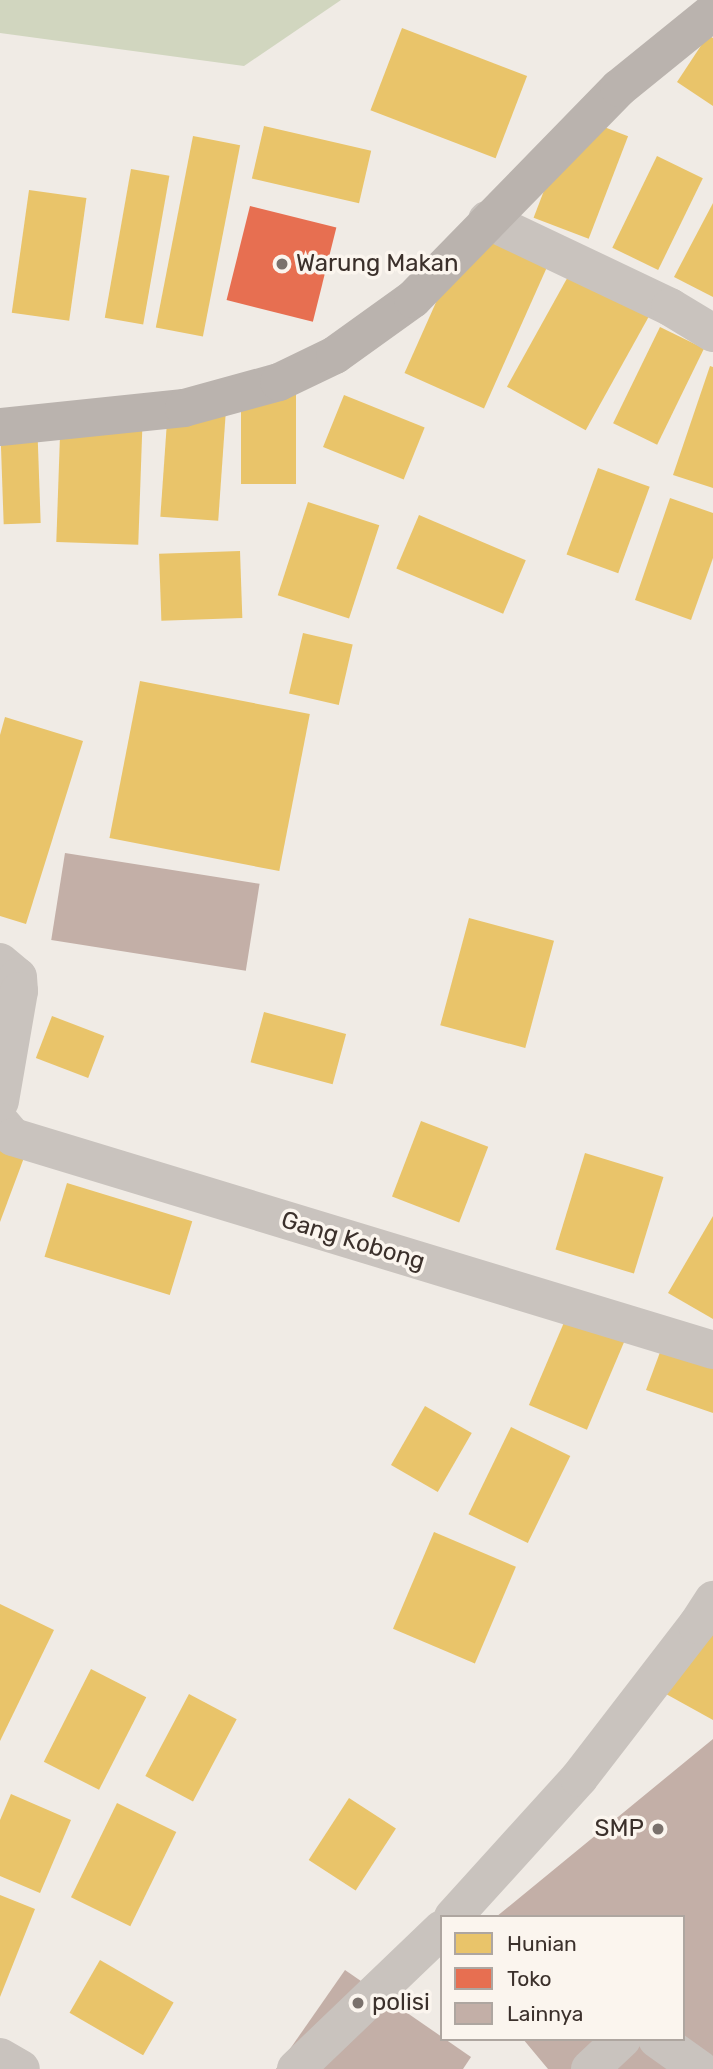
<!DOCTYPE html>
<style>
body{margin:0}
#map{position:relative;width:713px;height:2069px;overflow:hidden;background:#f0ebe5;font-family:Rubik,sans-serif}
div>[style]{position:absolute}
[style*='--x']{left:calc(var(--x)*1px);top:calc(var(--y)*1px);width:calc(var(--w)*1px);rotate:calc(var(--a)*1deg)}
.green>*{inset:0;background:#d1d6bf}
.homes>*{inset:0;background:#e9c46a;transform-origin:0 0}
.shops>*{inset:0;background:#e76f51;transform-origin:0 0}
.building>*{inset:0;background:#c3afa7;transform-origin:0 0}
.street>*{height:38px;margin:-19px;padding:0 19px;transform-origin:19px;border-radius:19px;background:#c9c3be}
.secondary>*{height:38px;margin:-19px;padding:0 19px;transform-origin:19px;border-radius:19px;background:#bab3ae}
.dots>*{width:19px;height:19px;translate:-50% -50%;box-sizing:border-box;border:4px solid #fbf5ee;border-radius:50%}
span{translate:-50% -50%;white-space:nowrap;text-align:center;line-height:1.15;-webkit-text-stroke:7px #fbf5ee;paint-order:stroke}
.poi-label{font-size:24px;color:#3b302b}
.left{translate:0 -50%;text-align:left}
.right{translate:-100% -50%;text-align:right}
.street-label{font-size:24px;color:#3b302b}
.legend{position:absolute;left:440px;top:1915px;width:245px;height:126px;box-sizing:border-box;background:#fbf5ee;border:2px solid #aea6a0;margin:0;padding:9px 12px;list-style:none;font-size:21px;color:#3b302b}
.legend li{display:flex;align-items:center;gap:14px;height:35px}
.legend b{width:35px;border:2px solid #aea6a0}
</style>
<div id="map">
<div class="green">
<div style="clip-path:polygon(0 0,341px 0,244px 66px,0 33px)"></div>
</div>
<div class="homes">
<div style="left:402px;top:28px;width:134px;height:88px;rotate:21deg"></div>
<div style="clip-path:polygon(708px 35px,713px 38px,713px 106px,677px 82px)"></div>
<div style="left:573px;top:115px;width:59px;height:110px;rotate:21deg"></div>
<div style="left:264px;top:126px;width:110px;height:54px;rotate:13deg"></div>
<div style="left:193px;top:136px;width:48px;height:195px;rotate:11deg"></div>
<div style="left:657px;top:156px;width:51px;height:102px;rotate:26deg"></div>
<div style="left:131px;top:169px;width:39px;height:151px;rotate:10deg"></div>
<div style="left:29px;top:190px;width:58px;height:124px;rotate:8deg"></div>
<div style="clip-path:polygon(713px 203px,713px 297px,674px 277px)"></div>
<div style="left:470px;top:226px;width:87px;height:161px;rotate:24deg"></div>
<div style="left:570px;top:273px;width:90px;height:130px;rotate:29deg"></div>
<div style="left:660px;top:327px;width:49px;height:107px;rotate:26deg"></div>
<div style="clip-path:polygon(710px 366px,713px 367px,713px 488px,673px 475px)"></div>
<div style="left:241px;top:388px;width:55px;height:96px"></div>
<div style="left:169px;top:393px;width:58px;height:124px;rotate:4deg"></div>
<div style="left:344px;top:395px;width:87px;height:56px;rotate:22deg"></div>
<div style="left:61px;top:407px;width:82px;height:135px;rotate:2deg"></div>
<div style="left:37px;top:418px;width:105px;height:37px;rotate:88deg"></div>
<div style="left:598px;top:468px;width:55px;height:92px;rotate:20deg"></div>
<div style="clip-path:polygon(670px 498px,713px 513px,713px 558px,691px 620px,635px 600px)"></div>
<div style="left:308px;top:502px;width:75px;height:98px;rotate:18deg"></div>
<div style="left:419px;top:515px;width:116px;height:58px;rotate:23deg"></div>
<div style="left:240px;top:551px;width:67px;height:81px;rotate:88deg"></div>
<div style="left:303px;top:633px;width:51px;height:62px;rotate:13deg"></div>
<div style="left:140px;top:681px;width:173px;height:160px;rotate:11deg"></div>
<div style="clip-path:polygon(5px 717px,83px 741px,26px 924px,0 916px,0 735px)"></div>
<div style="left:469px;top:918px;width:88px;height:111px;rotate:15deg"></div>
<div style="left:264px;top:1012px;width:85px;height:52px;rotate:15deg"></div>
<div style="left:52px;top:1016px;width:56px;height:45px;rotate:21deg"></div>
<div style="left:421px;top:1121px;width:72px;height:81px;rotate:21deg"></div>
<div style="clip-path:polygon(0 1137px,28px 1147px,0 1222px)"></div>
<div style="left:585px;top:1153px;width:82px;height:101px;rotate:17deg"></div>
<div style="left:67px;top:1183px;width:131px;height:77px;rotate:17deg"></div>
<div style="clip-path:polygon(713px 1216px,713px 1319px,668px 1293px)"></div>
<div style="left:568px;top:1313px;width:63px;height:100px;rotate:23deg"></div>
<div style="clip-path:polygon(666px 1336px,713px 1352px,713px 1413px,646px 1390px)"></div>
<div style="left:425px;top:1406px;width:54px;height:68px;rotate:30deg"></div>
<div style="left:511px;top:1427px;width:66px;height:97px;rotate:26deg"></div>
<div style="left:434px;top:1532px;width:89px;height:105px;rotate:23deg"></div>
<div style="clip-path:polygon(0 1604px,54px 1630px,0 1741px)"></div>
<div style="clip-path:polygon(713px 1610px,713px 1720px,666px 1694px)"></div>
<div style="left:91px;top:1669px;width:62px;height:104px;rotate:27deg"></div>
<div style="left:189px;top:1694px;width:54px;height:93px;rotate:28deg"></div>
<div style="clip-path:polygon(11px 1794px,71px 1820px,40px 1893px,0 1876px,0 1820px)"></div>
<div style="left:349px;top:1798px;width:56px;height:74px;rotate:33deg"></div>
<div style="left:117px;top:1803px;width:66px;height:105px;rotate:26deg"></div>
<div style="clip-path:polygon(0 1895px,35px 1909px,0 1997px)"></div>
<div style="left:100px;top:1960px;width:85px;height:61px;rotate:30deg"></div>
</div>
<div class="shops">
<div style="left:250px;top:206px;width:89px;height:97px;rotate:14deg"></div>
</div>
<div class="building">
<div style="left:65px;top:853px;width:197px;height:88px;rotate:9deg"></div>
<div style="clip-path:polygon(713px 1739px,713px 2069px,548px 2069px,523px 2039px,683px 2039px,683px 1917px,496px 1917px)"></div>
<div style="clip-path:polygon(345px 1970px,471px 2057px,463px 2069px,276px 2069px)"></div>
</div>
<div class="street">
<div style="--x:487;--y:220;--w:203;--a:25.4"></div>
<div style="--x:670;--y:307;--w:50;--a:31.2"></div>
<div style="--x:0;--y:962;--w:23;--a:40"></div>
<div style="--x:18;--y:977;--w:14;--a:86"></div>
<div style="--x:19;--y:991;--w:112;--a:99.8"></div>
<div style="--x:0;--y:1122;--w:20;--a:49"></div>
<div style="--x:13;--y:1137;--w:732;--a:16.92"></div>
<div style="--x:453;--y:1917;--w:188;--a:-47.8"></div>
<div style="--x:579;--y:1778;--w:193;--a:-52.4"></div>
<div style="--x:697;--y:1625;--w:30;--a:-57"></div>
<div style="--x:657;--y:2039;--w:52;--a:35.5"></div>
<div style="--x:0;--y:2057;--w:24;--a:30"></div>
<div style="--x:296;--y:2069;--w:202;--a:-43.8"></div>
<div style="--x:590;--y:2069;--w:44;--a:-43.2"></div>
</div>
<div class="secondary">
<div style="--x:0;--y:427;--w:185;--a:-5.9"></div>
<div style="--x:184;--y:408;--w:98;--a:-15.3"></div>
<div style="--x:279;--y:382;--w:62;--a:-25.7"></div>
<div style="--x:335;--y:355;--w:96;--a:-35.7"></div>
<div style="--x:413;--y:299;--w:295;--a:-45.7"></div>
<div style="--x:619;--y:88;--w:121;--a:-39"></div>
</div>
<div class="dots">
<div style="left:282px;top:264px;background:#7a716c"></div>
<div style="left:658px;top:1829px;background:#7a716c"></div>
<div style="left:358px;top:2003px;background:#7a716c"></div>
</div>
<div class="poi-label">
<span class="left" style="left:296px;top:264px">Warung Makan</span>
<span class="right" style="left:644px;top:1829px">SMP</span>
<span class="left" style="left:372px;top:2003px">polisi</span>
</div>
<div class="street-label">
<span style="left:353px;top:1241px;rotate:17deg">Gang Kobong</span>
</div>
<ul class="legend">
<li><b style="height:19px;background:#e9c46a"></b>Hunian</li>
<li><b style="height:19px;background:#e76f51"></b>Toko</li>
<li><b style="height:19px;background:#c3afa7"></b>Lainnya</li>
</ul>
</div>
